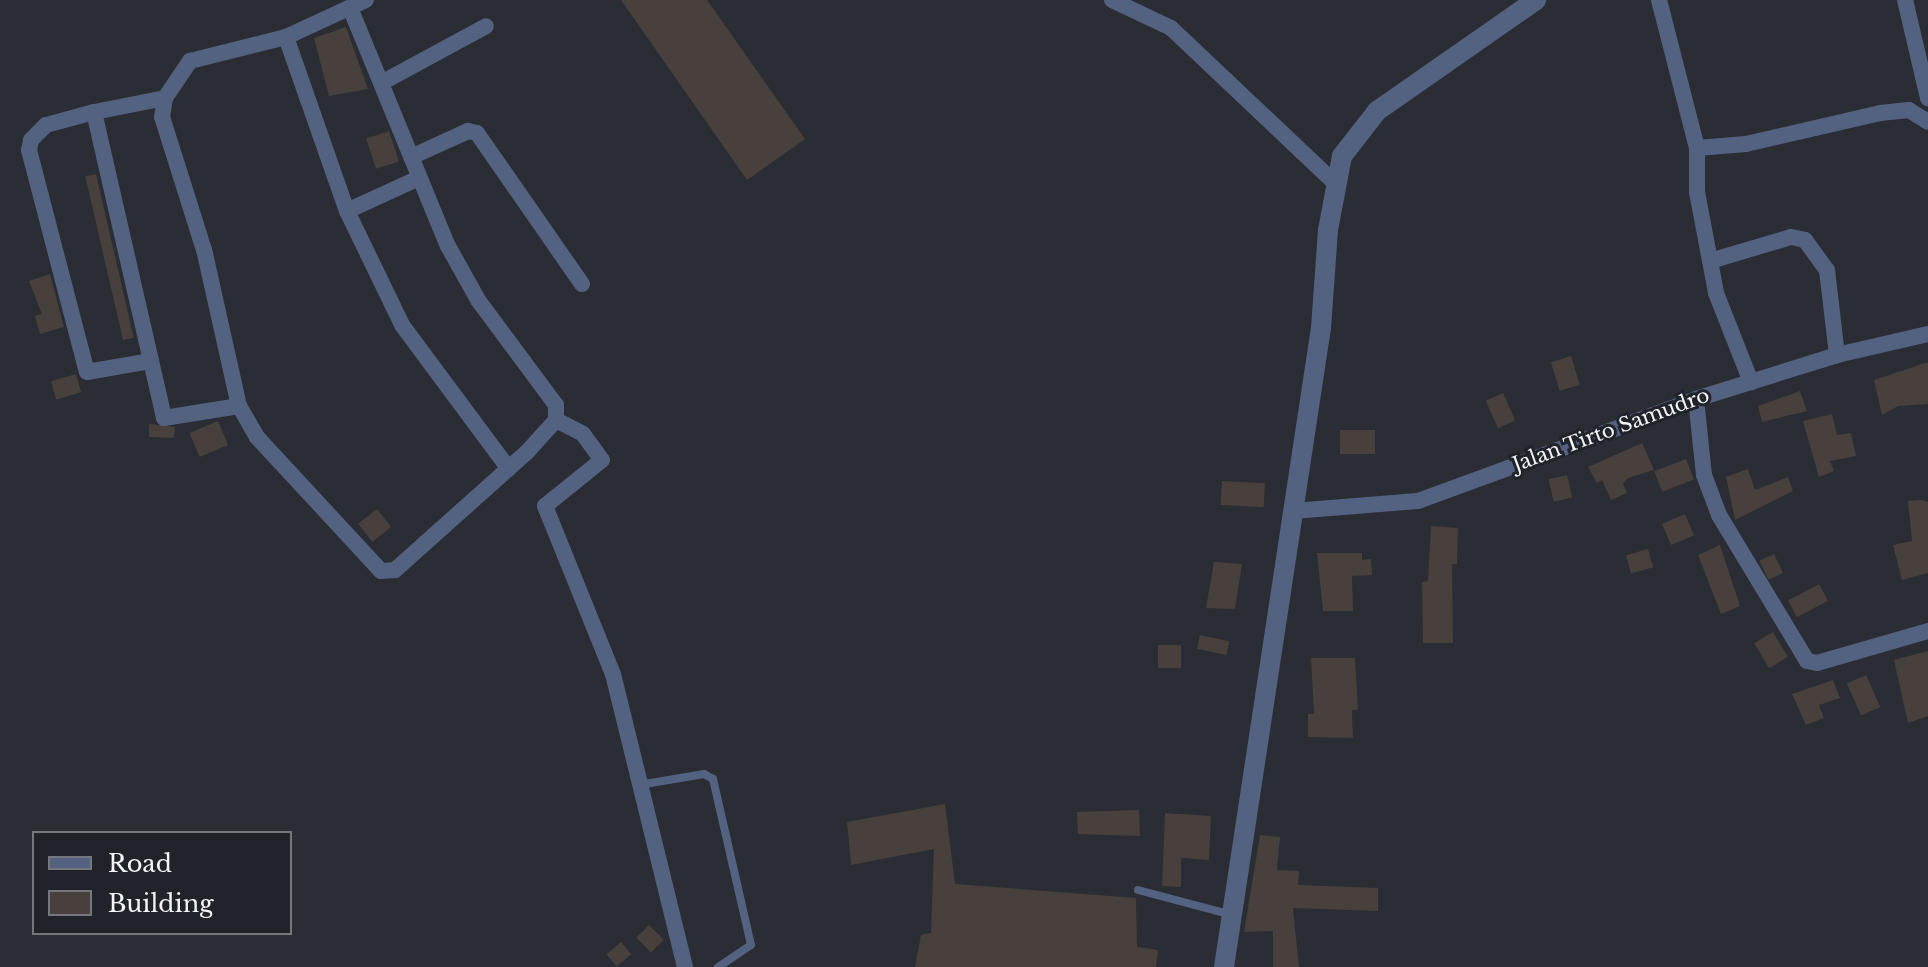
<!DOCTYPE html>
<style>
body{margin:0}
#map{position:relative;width:1928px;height:967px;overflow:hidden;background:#2a2d33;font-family:"Libre Baskerville",serif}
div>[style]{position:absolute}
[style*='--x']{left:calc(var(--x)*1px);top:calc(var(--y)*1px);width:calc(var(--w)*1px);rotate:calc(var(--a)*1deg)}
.building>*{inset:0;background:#47403c;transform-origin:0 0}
.service>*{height:8px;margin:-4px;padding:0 4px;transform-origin:4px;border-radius:4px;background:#546282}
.minor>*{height:16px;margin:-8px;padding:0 8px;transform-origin:8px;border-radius:8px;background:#546282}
.tertiary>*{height:20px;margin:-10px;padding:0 10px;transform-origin:10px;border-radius:10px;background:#546282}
span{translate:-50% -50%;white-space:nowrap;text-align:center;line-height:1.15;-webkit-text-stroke:6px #202329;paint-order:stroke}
.street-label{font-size:20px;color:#f3f5f9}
.legend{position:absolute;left:32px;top:831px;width:260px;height:104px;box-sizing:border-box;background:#202329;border:2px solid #74777c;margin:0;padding:10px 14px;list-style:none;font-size:24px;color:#f3f5f9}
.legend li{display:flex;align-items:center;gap:16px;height:40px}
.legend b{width:40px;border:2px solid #74777c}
</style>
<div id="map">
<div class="building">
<div style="clip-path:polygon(621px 0,707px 0,805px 139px,747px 180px)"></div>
<div style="clip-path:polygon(346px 27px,368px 89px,329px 96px,314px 38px)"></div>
<div style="left:389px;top:131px;width:32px;height:24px;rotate:72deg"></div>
<div style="left:96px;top:174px;width:168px;height:11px;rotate:77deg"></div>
<div style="clip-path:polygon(50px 274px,64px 327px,40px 334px,35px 316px,42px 314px,29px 281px)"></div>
<div style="left:1571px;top:356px;width:30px;height:21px;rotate:73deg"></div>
<div style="clip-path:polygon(1928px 362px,1928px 404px,1898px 406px,1882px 415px,1874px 380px)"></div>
<div style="left:76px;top:374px;width:19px;height:26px;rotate:74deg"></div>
<div style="clip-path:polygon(1800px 391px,1807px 411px,1762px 422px,1758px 406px)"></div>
<div style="left:1503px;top:393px;width:30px;height:19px;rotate:66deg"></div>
<div style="clip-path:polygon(1832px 414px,1837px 435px,1851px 433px,1856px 456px,1830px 461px,1834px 471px,1819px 477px,1803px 421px)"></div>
<div style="left:218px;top:421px;width:26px;height:31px;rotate:67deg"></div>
<div style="clip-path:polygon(149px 424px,175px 427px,174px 438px,149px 437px)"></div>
<div style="left:1340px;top:430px;width:35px;height:24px"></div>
<div style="clip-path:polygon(1642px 443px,1654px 470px,1628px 478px,1623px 484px,1627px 493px,1611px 500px,1602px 480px,1597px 483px,1588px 467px)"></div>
<div style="left:1686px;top:459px;width:22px;height:34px;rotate:69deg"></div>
<div style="clip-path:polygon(1748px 469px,1755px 490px,1788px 477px,1793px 491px,1735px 520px,1726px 477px)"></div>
<div style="left:1567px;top:475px;width:23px;height:19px;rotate:77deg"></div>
<div style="left:1222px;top:481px;width:43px;height:24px;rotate:3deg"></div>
<div style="clip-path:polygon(1922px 500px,1928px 502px,1928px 573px,1902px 580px,1893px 545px,1912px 541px,1908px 501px)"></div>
<div style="left:377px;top:509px;width:23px;height:24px;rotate:52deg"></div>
<div style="left:1685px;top:514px;width:23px;height:25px;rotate:67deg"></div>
<div style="clip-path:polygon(1431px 526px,1458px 528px,1457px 564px,1452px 564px,1453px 643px,1423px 643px,1422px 582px,1428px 581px)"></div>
<div style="clip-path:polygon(1720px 545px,1740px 606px,1721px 614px,1698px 555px)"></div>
<div style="left:1648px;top:549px;width:19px;height:23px;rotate:74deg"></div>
<div style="clip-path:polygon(1317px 553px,1362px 553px,1362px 560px,1371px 559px,1372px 575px,1352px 576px,1353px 611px,1323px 611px)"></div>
<div style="left:1774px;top:554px;width:21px;height:16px;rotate:65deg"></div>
<div style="clip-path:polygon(1214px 562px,1242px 564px,1235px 609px,1206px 608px)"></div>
<div style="left:1819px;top:584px;width:19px;height:35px;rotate:62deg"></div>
<div style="left:1773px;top:632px;width:29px;height:22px;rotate:59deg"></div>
<div style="left:1200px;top:635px;width:30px;height:14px;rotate:12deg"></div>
<div style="left:1158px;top:645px;width:23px;height:23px"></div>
<div style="clip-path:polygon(1928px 651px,1928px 716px,1908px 723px,1894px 660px)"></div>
<div style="clip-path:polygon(1311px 658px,1355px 658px,1358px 710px,1352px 710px,1353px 738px,1308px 737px,1308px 714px,1314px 714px)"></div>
<div style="left:1866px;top:675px;width:35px;height:21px;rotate:66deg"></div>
<div style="clip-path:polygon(1833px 680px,1840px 698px,1819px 705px,1824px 718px,1806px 725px,1792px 694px)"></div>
<div style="clip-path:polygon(945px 804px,955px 884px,1136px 898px,1137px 947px,1158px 950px,1156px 967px,915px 967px,921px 935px,931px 933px,934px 849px,851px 865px,847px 822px)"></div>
<div style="clip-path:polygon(1139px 810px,1140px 836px,1078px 834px,1077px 812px)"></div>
<div style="clip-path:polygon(1165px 813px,1211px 816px,1209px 860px,1181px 858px,1181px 887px,1162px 886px)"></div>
<div style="clip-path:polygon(1260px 835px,1280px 837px,1277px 870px,1299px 871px,1298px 885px,1378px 888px,1378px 911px,1293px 908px,1299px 967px,1273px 967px,1273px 931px,1244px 932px)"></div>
<div style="left:649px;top:925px;width:21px;height:18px;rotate:45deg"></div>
<div style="left:621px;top:942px;width:16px;height:19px;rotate:50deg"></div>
</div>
<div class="service">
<div style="--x:639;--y:785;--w:66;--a:-9.6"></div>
<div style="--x:704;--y:774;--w:10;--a:29"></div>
<div style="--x:713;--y:779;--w:170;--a:77.1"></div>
<div style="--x:751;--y:945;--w:40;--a:146"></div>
<div style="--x:1138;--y:890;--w:97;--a:14.9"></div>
</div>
<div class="minor">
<div style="--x:1112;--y:0;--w:65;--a:25.4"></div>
<div style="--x:1171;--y:28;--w:224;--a:43.4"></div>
<div style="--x:1659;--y:0;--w:153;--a:75.6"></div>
<div style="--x:1697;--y:148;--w:49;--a:-4.7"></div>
<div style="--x:1746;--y:144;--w:138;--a:-13"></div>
<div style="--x:1880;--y:113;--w:29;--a:-6"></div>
<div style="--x:1909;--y:110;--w:22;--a:32"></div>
<div style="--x:1905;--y:0;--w:101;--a:76.8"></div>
<div style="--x:351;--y:10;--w:255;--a:67.7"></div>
<div style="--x:448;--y:246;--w:62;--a:60.9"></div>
<div style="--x:478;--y:300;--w:131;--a:53.4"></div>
<div style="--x:556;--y:405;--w:15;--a:90"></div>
<div style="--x:556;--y:420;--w:43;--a:132.2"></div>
<div style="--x:527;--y:452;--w:177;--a:138.2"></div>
<div style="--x:395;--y:570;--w:14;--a:176"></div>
<div style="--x:381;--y:571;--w:183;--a:-132.8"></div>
<div style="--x:257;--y:437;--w:36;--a:-120"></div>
<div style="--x:239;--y:406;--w:160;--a:-102.6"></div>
<div style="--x:204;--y:250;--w:139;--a:-107.5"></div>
<div style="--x:162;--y:117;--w:19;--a:-81"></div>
<div style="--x:165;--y:98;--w:45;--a:-56"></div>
<div style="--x:190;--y:61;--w:99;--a:-14"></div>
<div style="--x:286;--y:37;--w:88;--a:-24.8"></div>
<div style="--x:286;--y:37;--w:184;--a:70.7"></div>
<div style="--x:383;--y:82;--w:117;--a:-28.5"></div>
<div style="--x:165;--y:98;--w:72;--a:168.8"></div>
<div style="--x:94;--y:112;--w:314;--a:77.1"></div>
<div style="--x:164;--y:418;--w:76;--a:-9.1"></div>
<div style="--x:94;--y:112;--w:50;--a:164.8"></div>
<div style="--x:46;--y:125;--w:21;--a:135"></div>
<div style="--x:31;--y:140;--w:10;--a:101"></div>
<div style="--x:29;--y:150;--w:229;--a:75.4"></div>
<div style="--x:87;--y:372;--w:65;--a:-9.8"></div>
<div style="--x:1697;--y:148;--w:44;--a:90"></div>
<div style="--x:1697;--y:192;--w:103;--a:79.3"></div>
<div style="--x:1716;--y:293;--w:96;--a:68.5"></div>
<div style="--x:411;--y:157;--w:63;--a:-24.5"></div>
<div style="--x:468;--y:131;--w:9;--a:13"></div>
<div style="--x:477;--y:133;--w:184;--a:55.2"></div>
<div style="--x:419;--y:178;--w:79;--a:155.4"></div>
<div style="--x:347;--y:211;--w:127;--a:64.2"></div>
<div style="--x:402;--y:325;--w:179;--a:53.4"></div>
<div style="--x:1710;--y:261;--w:84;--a:-16.5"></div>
<div style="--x:1791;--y:237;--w:14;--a:12"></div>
<div style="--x:1805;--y:240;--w:37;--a:54"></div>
<div style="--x:1827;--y:270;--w:86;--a:83.3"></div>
<div style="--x:1696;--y:399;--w:76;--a:84"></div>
<div style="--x:1704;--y:475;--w:43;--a:69.4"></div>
<div style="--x:1719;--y:515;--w:170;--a:58.9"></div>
<div style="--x:1807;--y:661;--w:10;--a:11"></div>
<div style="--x:1817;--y:663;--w:116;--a:-16.1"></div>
<div style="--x:556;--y:420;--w:30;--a:27"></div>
<div style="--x:583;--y:434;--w:32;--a:54"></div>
<div style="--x:602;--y:460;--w:73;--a:141.1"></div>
<div style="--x:545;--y:506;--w:181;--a:68"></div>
<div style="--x:613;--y:674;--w:302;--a:76.2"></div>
<div style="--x:1293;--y:511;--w:125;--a:-4.6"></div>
<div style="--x:1418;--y:501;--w:296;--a:-20.1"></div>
<div style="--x:1696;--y:399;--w:148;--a:-17.3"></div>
<div style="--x:1837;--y:355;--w:93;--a:-13"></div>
</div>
<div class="tertiary">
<div style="--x:1224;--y:967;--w:646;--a:-81.37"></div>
<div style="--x:1321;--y:328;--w:98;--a:-85.9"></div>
<div style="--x:1328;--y:230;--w:75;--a:-79.3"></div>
<div style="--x:1342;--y:156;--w:57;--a:-52.1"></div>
<div style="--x:1377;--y:111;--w:194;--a:-34.9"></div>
</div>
<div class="street-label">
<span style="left:1611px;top:430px;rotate:-20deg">Jalan Tirto Samudro</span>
</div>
<ul class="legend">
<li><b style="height:10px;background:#546282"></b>Road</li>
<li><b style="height:22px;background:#47403c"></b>Building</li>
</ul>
</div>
